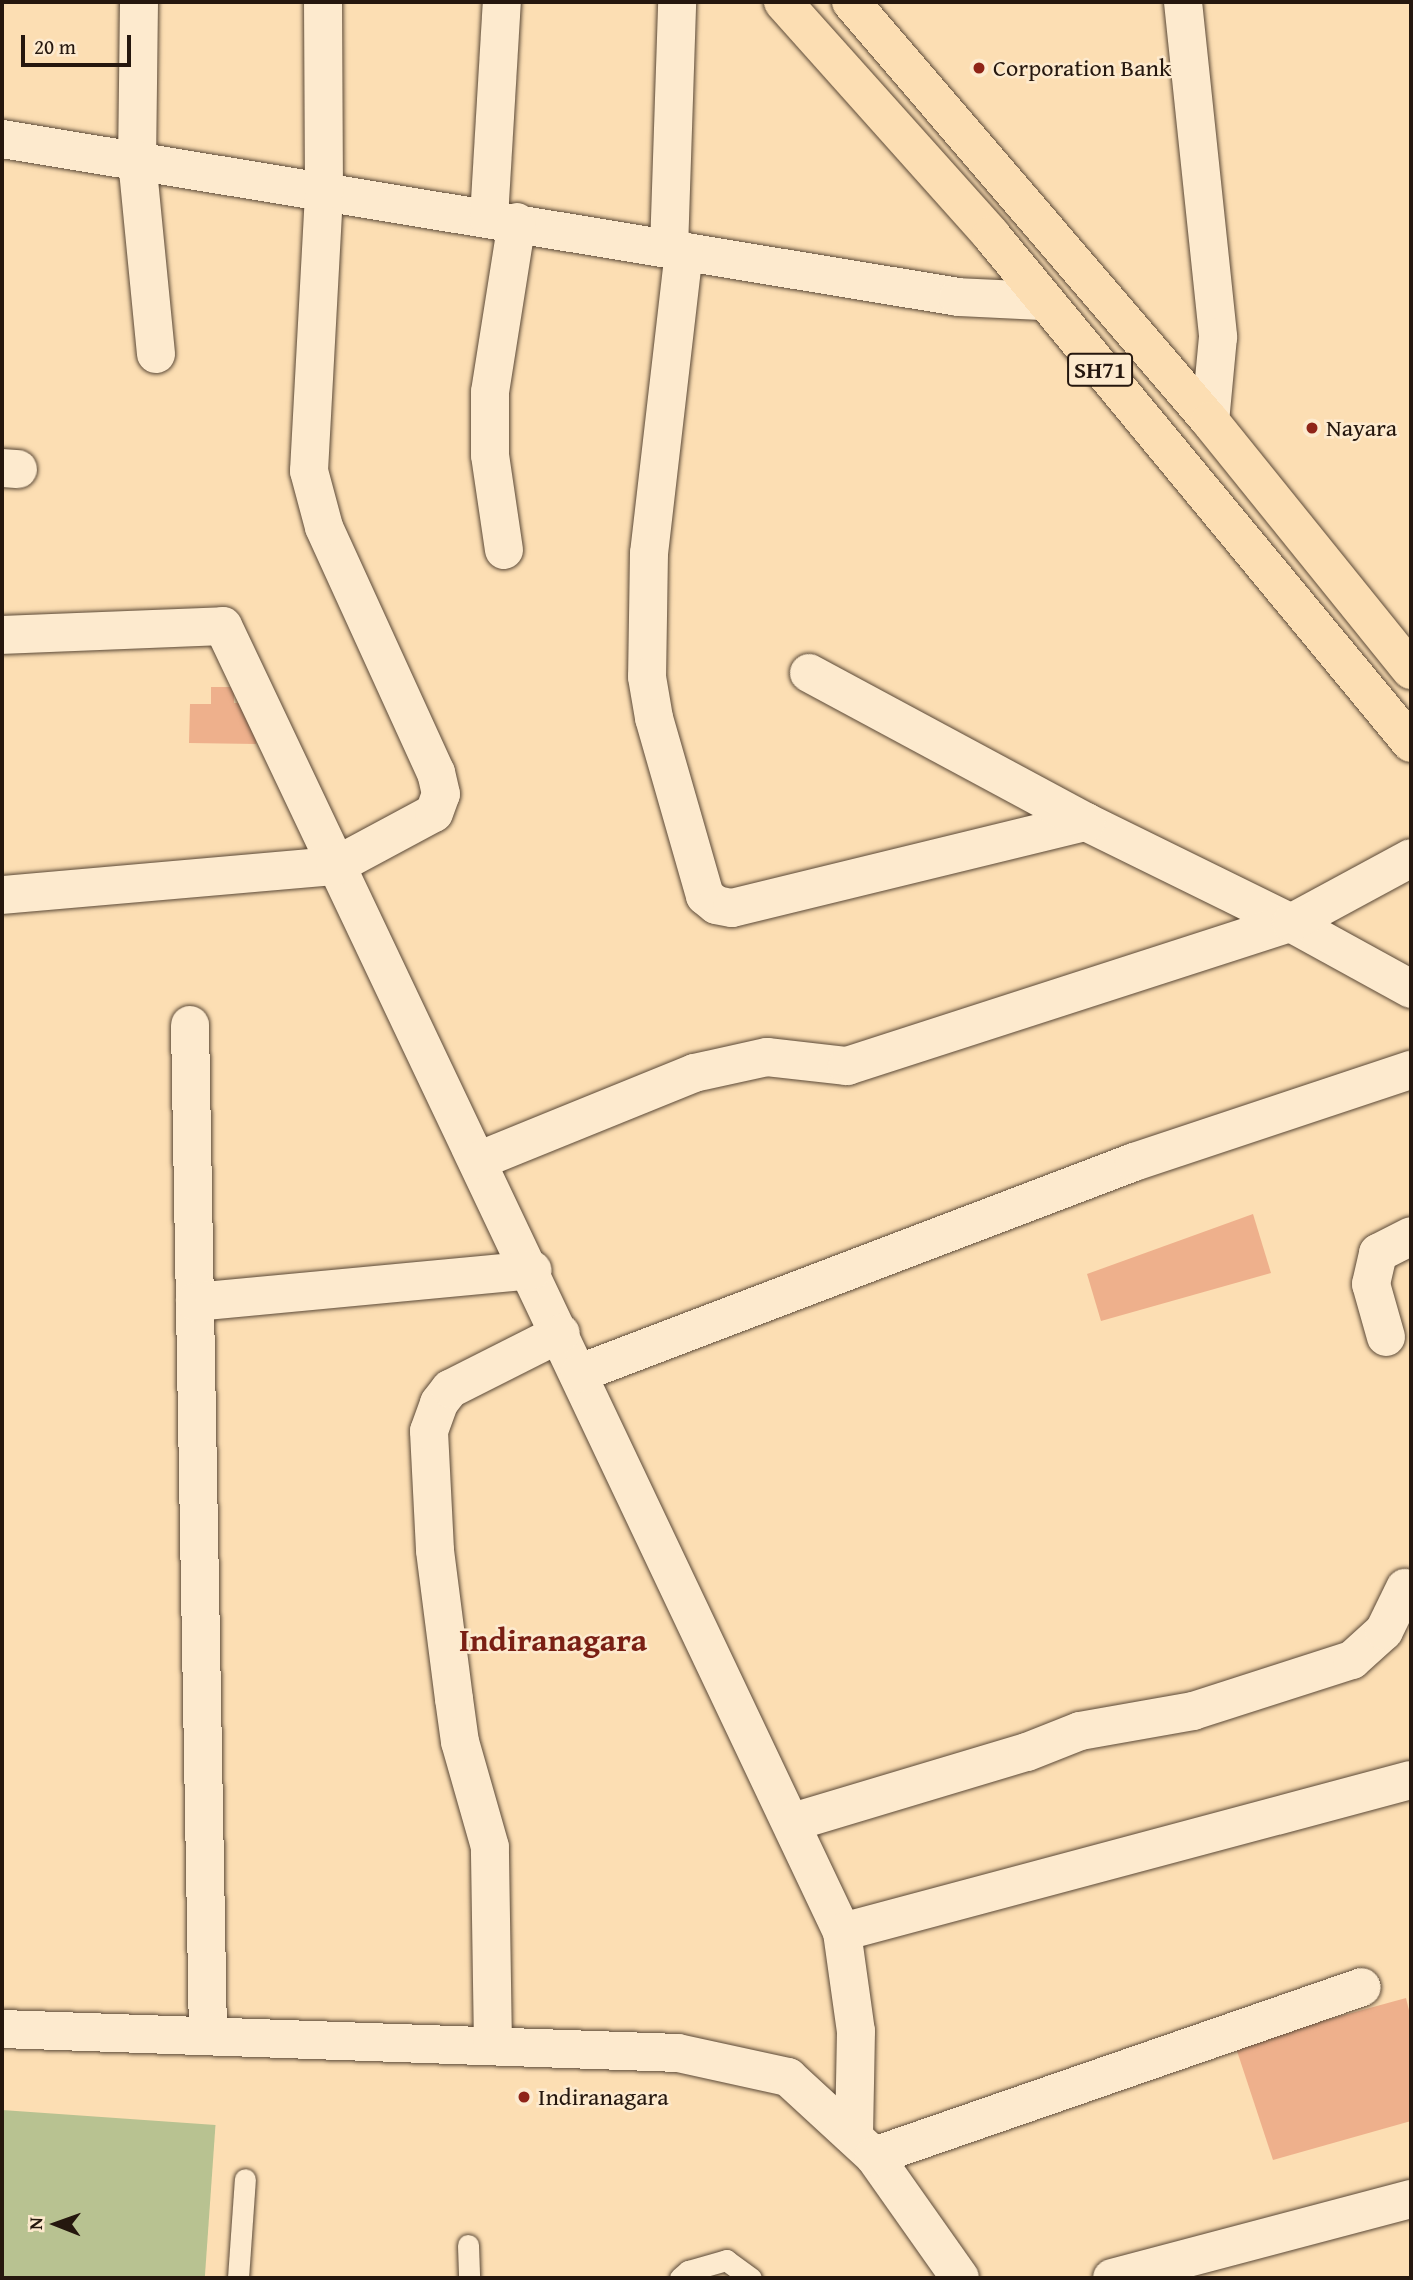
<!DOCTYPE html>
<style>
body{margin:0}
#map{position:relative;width:1413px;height:2280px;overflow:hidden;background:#fcdeb3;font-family:"Gentium Book Plus",serif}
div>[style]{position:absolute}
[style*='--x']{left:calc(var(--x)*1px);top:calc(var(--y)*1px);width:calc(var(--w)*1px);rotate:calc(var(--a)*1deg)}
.green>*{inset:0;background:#b8c291;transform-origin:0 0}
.building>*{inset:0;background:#eeb08c}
.roads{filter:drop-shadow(0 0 2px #5b4937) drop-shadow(0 0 2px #5b4937)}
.service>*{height:21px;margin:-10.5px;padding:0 10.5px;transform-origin:10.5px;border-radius:10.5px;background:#fdeace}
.minor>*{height:38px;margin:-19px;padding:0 19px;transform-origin:19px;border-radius:19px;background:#fdeace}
.primary>*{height:38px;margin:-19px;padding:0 19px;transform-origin:19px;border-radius:19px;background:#fcdeb3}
.dots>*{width:19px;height:19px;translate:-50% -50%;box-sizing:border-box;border:4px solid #fdeace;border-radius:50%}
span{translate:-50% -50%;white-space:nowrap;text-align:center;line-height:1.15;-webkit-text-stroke:5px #fdeace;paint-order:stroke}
.shield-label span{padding:2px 5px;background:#fdeace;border:2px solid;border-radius:5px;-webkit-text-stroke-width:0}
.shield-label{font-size:23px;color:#25170e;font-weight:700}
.poi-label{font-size:24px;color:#25170e}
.left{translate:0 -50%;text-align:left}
.district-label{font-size:32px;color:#7a1f14;font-weight:700}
.frame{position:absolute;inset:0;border:4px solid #25170e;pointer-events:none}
.north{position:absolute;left:21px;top:2189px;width:70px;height:70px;-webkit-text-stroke:5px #fdeace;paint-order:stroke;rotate:271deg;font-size:19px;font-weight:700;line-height:28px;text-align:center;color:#25170e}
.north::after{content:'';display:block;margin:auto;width:24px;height:32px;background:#25170e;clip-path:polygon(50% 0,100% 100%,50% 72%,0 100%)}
.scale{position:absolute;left:21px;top:35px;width:110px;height:32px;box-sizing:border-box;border:4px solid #25170e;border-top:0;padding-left:9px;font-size:21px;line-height:24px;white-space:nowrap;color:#25170e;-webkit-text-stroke:5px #fdeace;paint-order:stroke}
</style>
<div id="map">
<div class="green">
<div style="left:2px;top:2110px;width:214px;height:168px;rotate:4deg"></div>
</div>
<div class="building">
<div style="clip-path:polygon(211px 687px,234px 687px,234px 703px,257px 703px,256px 744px,189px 743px,190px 704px,211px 704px)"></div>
<div style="clip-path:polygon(1253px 1214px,1271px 1273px,1101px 1321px,1087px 1274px)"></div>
<div style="clip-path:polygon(1406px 1998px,1411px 2019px,1411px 2121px,1273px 2160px,1235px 2045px)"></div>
</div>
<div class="roads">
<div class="service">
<div style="--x:468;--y:2245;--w:33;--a:88"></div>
<div style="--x:238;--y:2278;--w:99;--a:-86"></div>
<div style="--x:680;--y:2278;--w:11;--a:-41"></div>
<div style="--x:688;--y:2271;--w:40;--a:-16"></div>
<div style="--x:726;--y:2260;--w:31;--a:36"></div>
</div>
<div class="minor">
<div style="--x:139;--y:2;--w:158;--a:90.7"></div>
<div style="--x:137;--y:160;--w:195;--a:84.4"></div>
<div style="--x:1183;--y:2;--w:337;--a:84"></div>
<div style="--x:1218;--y:337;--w:84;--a:95.4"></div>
<div style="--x:2;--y:139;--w:969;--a:9.38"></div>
<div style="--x:958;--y:297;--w:85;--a:2.7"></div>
<div style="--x:489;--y:218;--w:216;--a:-86.6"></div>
<div style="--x:669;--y:249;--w:247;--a:-88.1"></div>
<div style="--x:684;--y:251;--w:304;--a:96.6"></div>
<div style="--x:649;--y:553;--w:124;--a:90.9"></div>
<div style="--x:647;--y:677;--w:42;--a:80.3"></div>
<div style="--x:654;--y:718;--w:185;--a:74"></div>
<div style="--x:705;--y:896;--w:14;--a:39"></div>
<div style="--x:716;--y:905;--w:16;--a:11"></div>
<div style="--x:732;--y:908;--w:364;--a:-13.7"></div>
<div style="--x:1086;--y:822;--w:229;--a:26.2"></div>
<div style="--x:1291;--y:923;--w:137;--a:28.8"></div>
<div style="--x:2;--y:468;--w:16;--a:4"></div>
<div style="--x:504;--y:550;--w:96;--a:-98.4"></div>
<div style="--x:490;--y:455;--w:63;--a:-90"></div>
<div style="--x:490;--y:392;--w:172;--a:-81"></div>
<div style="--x:2;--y:635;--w:221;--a:-2.3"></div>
<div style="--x:223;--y:626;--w:1445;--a:64.64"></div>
<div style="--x:842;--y:1932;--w:100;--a:82"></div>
<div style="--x:856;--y:2031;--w:104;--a:91.1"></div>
<div style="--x:809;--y:673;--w:315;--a:28.3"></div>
<div style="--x:2;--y:895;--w:334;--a:-5"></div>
<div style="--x:335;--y:866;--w:112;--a:-28.2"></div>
<div style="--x:434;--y:813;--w:20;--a:-70"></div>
<div style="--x:441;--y:794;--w:22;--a:-103"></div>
<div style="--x:436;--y:773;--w:270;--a:-114.5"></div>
<div style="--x:324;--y:527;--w:58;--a:-105"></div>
<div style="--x:309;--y:471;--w:280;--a:-86.9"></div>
<div style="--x:324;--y:191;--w:189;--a:-90.3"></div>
<div style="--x:190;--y:1025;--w:1010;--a:88.98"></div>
<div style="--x:480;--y:1160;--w:231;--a:-22.1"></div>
<div style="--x:694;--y:1073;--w:75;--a:-12.4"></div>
<div style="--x:767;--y:1057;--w:81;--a:6.4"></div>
<div style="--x:847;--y:1066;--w:466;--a:-17.9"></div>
<div style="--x:1291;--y:923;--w:136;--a:-28.4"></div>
<div style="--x:195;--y:1302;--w:339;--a:-5.4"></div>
<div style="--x:1386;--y:1337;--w:55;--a:-105.8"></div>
<div style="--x:1371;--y:1284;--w:32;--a:-77"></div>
<div style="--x:1378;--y:1253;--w:37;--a:-27"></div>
<div style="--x:580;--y:1373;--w:593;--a:-20.85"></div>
<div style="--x:1134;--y:1162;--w:292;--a:-18.4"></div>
<div style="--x:793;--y:1822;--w:244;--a:-16.7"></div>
<div style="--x:1027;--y:1752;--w:57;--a:-21.6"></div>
<div style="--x:1080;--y:1731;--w:115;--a:-10"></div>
<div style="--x:1193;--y:1711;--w:167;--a:-17.8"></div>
<div style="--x:1352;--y:1660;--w:43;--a:-42.2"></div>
<div style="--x:1384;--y:1631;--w:48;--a:-64"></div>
<div style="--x:842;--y:1932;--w:589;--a:-14.96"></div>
<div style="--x:2;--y:2029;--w:676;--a:2.03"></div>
<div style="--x:678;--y:2053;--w:113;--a:12.3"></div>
<div style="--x:788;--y:2077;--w:117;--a:42.6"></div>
<div style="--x:874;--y:2156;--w:149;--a:54.8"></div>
<div style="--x:493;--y:2046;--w:199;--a:-90.9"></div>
<div style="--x:490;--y:1847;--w:109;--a:-105.9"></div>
<div style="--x:460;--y:1742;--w:43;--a:-97.9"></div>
<div style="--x:454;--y:1699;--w:150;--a:-97.3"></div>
<div style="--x:435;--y:1550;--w:119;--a:-92.9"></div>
<div style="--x:429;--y:1431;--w:30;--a:-70"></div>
<div style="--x:439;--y:1403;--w:18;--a:-52"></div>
<div style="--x:450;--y:1389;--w:124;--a:-26.8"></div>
<div style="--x:874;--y:2156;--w:516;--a:-19.1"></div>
<div style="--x:1112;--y:2278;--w:309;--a:-14.8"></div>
</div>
<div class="primary">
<div style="--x:783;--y:2;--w:312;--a:48.2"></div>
<div style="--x:991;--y:235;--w:659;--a:50.42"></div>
<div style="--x:851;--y:2;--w:552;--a:49.41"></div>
<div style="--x:1210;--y:421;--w:320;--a:51.1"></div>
</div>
</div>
<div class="dots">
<div style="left:979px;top:68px;background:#8f2418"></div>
<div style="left:1312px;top:428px;background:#8f2418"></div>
<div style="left:524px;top:2097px;background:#8f2418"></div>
</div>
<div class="shield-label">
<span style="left:1100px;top:370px">SH71</span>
</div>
<div class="poi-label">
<span class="left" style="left:993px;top:68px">Corporation Bank</span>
<span class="left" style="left:1326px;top:428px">Nayara</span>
<span class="left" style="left:538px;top:2097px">Indiranagara</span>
</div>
<div class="district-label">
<span style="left:553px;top:1640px">Indiranagara</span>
</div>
<div class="frame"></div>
<div class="north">N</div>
<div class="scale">20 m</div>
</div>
